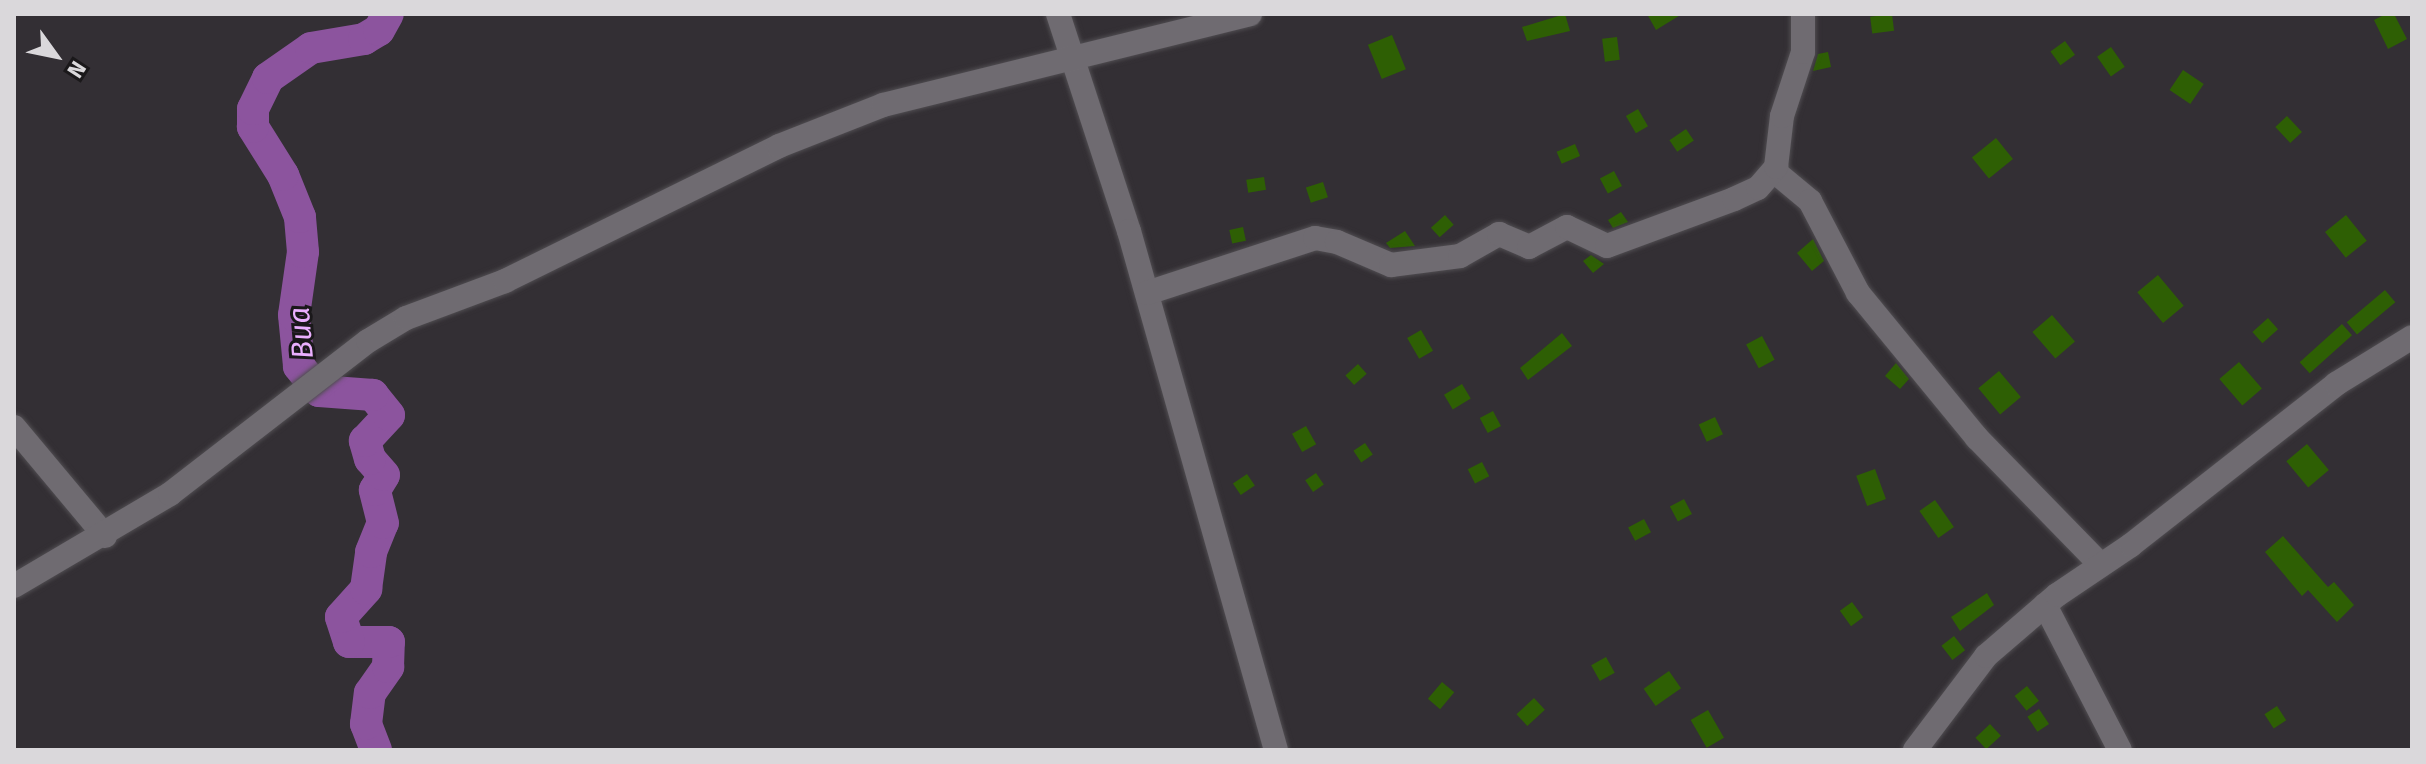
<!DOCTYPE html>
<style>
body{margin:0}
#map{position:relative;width:2426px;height:764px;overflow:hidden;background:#332f34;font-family:"Fira Sans",sans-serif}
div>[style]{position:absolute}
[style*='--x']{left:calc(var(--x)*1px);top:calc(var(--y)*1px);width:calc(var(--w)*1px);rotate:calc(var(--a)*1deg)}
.river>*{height:32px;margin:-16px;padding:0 16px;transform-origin:16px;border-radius:16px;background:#8c549e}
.building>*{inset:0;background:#2e5f04;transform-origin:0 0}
.roads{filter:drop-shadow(0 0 2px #504d51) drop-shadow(0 0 2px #504d51)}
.minor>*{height:24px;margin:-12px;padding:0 12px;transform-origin:12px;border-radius:12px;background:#6f6b71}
span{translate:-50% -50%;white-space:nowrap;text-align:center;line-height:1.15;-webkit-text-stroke:6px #1a181a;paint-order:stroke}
.water-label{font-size:30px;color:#eaaffe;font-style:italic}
.frame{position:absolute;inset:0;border:16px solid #dad8db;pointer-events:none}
.north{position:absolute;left:16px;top:16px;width:80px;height:80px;-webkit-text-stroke:6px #1a181a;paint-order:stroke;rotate:123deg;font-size:22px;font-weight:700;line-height:32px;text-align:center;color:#dad8db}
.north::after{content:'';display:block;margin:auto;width:28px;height:36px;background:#dad8db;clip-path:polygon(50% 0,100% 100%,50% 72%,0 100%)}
</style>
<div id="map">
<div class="river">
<div style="--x:376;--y:750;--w:28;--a:-111"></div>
<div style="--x:366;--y:724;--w:31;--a:-83"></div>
<div style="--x:370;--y:693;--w:32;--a:-55"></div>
<div style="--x:388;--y:667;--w:25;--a:-88"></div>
<div style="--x:389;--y:642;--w:40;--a:180"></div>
<div style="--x:349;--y:642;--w:26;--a:-108"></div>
<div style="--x:341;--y:617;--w:38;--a:-48"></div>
<div style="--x:366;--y:589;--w:37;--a:-82"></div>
<div style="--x:371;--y:552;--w:31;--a:-68"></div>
<div style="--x:383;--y:523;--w:34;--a:-104"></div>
<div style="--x:375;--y:490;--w:17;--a:-59"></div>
<div style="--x:384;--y:475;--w:21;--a:-131"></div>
<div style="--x:370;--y:459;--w:19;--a:-106"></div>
<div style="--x:365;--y:441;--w:35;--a:-47"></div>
<div style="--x:389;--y:415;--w:26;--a:-129"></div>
<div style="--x:373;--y:395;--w:54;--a:-175.8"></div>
<div style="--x:319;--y:391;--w:32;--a:-129"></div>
<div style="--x:299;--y:366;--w:51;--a:-95.6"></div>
<div style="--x:294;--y:315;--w:64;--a:-81.9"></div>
<div style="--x:303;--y:252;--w:35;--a:-95"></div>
<div style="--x:300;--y:217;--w:45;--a:-112"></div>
<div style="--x:283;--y:175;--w:57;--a:-122"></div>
<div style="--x:253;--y:127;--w:18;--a:-90"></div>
<div style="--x:253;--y:109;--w:34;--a:-64"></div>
<div style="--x:268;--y:78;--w:52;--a:-34.9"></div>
<div style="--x:311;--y:48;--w:54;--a:-9.6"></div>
<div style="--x:364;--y:39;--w:17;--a:-31"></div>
<div style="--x:379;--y:30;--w:18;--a:-61"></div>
</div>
<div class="building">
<div style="clip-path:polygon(1565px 14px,1570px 31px,1527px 41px,1522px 27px)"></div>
<div style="clip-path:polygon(1647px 14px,1682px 14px,1656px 30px)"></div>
<div style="left:1892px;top:14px;width:17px;height:22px;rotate:83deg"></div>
<div style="clip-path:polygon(2386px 14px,2394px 14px,2407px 39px,2388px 49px,2374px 20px)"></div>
<div style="left:1392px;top:35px;width:37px;height:26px;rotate:68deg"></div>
<div style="left:1617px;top:37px;width:23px;height:15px;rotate:83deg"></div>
<div style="left:2065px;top:41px;width:17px;height:18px;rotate:54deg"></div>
<div style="left:2111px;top:47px;width:24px;height:17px;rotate:55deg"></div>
<div style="clip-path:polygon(1828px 52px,1831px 67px,1813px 71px,1818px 54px)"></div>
<div style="left:2183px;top:70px;width:25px;height:24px;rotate:34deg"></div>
<div style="left:1638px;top:109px;width:20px;height:14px;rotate:60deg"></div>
<div style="left:2287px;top:116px;width:22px;height:16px;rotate:47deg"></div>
<div style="left:1686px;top:129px;width:14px;height:20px;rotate:56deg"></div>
<div style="left:1996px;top:138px;width:27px;height:31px;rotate:51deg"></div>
<div style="left:1575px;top:144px;width:13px;height:20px;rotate:67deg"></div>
<div style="left:1614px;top:171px;width:17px;height:16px;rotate:62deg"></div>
<div style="left:1264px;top:177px;width:13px;height:18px;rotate:81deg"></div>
<div style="left:1323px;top:182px;width:16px;height:18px;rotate:72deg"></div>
<div style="clip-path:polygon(1621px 212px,1628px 222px,1613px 228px,1608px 220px)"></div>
<div style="left:1445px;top:215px;width:13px;height:19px;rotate:48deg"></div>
<div style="left:2346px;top:215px;width:33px;height:27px;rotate:51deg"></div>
<div style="left:1243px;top:227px;width:14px;height:14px;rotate:78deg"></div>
<div style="clip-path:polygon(1405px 231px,1415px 246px,1390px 248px,1386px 243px)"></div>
<div style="clip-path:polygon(1813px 239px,1824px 261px,1812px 271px,1797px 253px)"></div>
<div style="clip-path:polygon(1591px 255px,1604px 264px,1593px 273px,1583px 261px)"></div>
<div style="left:2158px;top:275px;width:40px;height:27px;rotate:50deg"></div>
<div style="left:2385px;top:290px;width:16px;height:50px;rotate:50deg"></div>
<div style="left:2052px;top:315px;width:35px;height:26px;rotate:49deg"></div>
<div style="left:2268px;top:318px;width:15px;height:21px;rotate:48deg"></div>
<div style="left:2342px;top:324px;width:15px;height:57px;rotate:48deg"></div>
<div style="left:1421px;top:330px;width:24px;height:16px;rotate:60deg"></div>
<div style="clip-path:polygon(1562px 333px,1572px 346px,1528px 380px,1520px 368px)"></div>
<div style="left:1762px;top:336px;width:27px;height:18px;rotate:62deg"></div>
<div style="left:2239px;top:362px;width:35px;height:26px;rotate:49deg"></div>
<div style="clip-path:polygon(1896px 363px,1909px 379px,1900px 389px,1885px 376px)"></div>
<div style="left:1358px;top:364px;width:13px;height:17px;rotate:48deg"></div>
<div style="left:1999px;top:371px;width:34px;height:27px;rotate:50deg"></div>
<div style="left:1462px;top:384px;width:17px;height:21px;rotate:59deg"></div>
<div style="left:1493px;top:411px;width:17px;height:15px;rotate:62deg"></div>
<div style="left:1715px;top:417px;width:19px;height:18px;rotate:65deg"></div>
<div style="left:1306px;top:426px;width:21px;height:16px;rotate:61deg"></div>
<div style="left:1365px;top:443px;width:14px;height:14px;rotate:56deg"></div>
<div style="left:2307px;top:444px;width:34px;height:27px;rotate:50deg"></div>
<div style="left:1482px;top:462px;width:16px;height:16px;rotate:63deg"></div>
<div style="left:1875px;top:469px;width:32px;height:20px;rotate:70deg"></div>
<div style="left:1316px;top:473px;width:14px;height:13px;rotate:56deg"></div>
<div style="left:1247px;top:474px;width:14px;height:17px;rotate:56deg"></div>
<div style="left:1684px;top:499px;width:17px;height:16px;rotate:62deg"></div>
<div style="left:1935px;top:500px;width:33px;height:19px;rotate:55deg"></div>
<div style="left:1644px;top:519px;width:15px;height:18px;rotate:62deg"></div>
<div style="clip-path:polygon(2283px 536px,2328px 587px,2334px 582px,2354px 605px,2337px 622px,2308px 590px,2302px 596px,2265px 552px)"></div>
<div style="clip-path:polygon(1987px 593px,1994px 605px,1960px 631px,1951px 617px)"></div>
<div style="left:1852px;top:602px;width:19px;height:15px;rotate:54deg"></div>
<div style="left:1954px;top:636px;width:18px;height:16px;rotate:52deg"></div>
<div style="left:1606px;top:657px;width:18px;height:17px;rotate:61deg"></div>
<div style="left:1669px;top:671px;width:21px;height:31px;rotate:55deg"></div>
<div style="left:1442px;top:682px;width:16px;height:22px;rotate:40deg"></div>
<div style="left:2027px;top:686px;width:19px;height:16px;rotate:51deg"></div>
<div style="left:1534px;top:698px;width:16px;height:24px;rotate:47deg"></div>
<div style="left:2277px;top:706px;width:17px;height:15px;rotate:57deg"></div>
<div style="left:2039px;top:709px;width:18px;height:14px;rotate:56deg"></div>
<div style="left:1708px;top:710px;width:32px;height:20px;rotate:60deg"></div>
<div style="left:1990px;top:724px;width:16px;height:20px;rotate:47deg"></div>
</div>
<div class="roads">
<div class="minor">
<div style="--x:1058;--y:14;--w:228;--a:71.9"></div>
<div style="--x:1129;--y:231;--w:539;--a:74.19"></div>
<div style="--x:1774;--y:171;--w:47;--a:39.8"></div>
<div style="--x:1810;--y:201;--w:104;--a:62.4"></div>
<div style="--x:1858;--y:293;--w:188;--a:50.6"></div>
<div style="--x:1977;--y:438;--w:177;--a:45.7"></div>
<div style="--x:1147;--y:293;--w:177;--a:-18.1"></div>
<div style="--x:1315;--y:238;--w:22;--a:10"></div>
<div style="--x:1337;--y:242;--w:59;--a:23.1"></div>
<div style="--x:1391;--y:265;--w:70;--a:-7.4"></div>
<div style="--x:1460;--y:256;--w:45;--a:-29.4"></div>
<div style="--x:1499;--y:234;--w:33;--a:23"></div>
<div style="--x:1529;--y:247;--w:43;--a:-27.8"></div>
<div style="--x:1567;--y:227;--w:44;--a:25.4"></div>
<div style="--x:1607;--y:246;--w:135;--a:-20.3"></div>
<div style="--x:1734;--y:199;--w:26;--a:-25"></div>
<div style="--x:1758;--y:188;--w:28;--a:-49"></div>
<div style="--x:1776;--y:167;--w:51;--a:-83.3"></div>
<div style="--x:1782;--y:116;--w:67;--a:-71.8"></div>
<div style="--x:1803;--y:52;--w:38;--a:-90"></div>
<div style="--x:14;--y:427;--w:142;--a:50.1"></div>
<div style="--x:14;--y:586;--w:181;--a:-30.5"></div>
<div style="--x:170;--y:494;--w:250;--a:-37.7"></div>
<div style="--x:368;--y:341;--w:44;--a:-31.2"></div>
<div style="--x:406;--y:318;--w:106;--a:-20.5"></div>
<div style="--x:505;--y:281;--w:305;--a:-26.2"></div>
<div style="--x:779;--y:146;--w:112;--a:-21.5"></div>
<div style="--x:883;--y:105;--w:378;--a:-13.9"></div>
<div style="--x:2045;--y:605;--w:163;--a:62.7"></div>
<div style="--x:1915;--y:750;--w:118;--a:-52.9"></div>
<div style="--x:1986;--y:656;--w:94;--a:-40.7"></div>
<div style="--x:2057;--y:595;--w:89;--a:-34"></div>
<div style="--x:2131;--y:545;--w:261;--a:-38.1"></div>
<div style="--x:2336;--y:384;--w:89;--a:-31.7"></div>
</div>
</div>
<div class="water-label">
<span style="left:301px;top:333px;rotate:-95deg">Bua</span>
</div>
<div class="frame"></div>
<div class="north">N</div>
</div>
